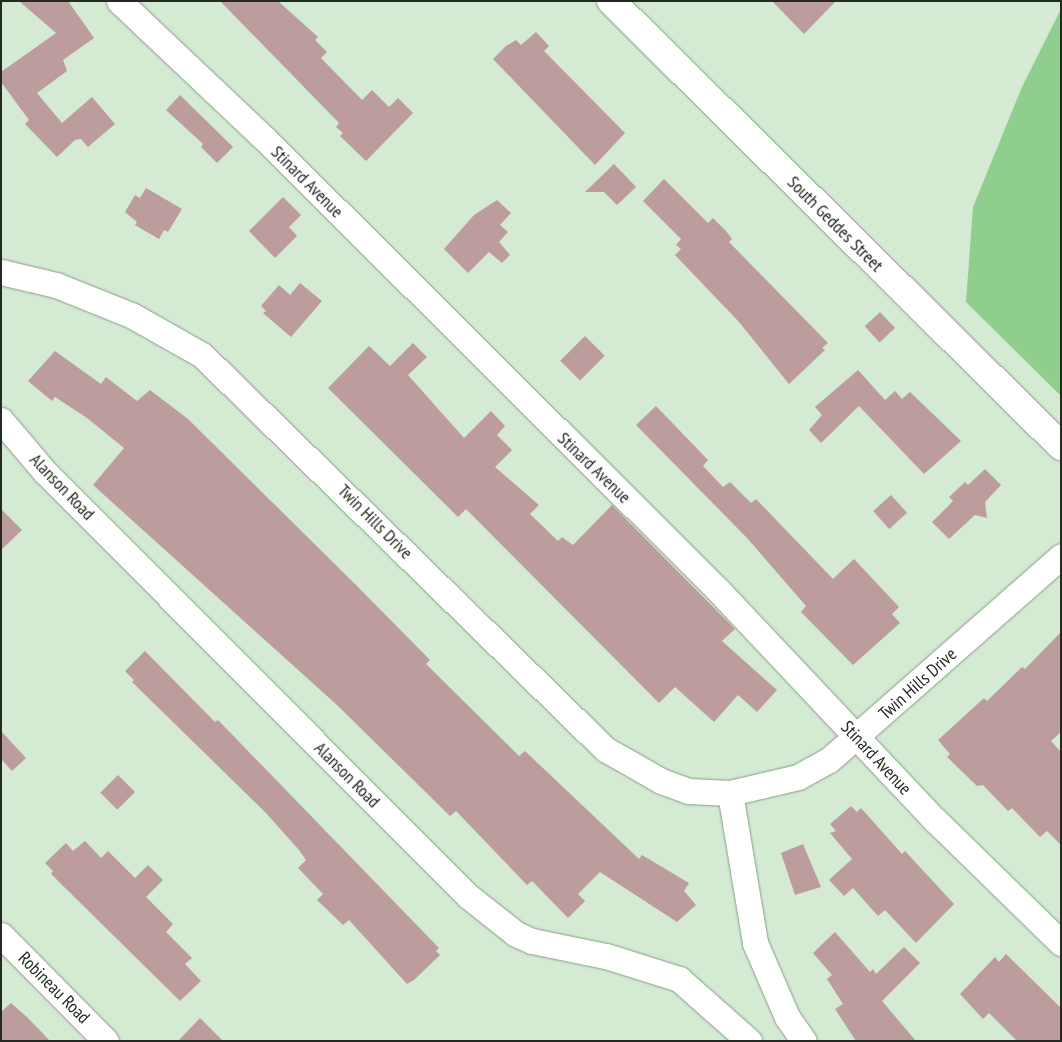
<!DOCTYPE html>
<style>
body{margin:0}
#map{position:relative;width:1062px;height:1042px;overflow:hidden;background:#d4ead3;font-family:"PT Sans Narrow",sans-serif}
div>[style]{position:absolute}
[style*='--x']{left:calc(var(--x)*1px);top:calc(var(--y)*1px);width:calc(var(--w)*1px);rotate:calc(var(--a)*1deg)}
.green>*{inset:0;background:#8fce8d}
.building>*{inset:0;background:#bc9c9c;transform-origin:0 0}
.roads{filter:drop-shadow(0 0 1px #899e89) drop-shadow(0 0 1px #899e89)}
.street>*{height:25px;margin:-12.5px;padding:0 12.5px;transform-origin:12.5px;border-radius:12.5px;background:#fff}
.secondary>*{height:28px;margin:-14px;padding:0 14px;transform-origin:14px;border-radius:14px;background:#fff}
span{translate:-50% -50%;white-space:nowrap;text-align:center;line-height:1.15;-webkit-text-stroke:4px #fff;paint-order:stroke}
.street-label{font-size:18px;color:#222a21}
.frame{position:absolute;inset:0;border:2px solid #222a21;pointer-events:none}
</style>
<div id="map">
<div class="green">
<div style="clip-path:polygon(1061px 9px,1061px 396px,966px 302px,973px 207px,1022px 87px)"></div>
</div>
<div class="building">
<div style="clip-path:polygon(19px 1px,68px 1px,94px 38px,63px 60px,67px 71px,37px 93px,62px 123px,92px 97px,115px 124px,88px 147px,81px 139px,75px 140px,57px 157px,25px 124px,29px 120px,1px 82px,1px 72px,56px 33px)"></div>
<div style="clip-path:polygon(220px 1px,278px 1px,318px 37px,315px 40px,327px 52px,321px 58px,362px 100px,372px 90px,389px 107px,398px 98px,413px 113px,366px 161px,340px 136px,343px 133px,336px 127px,339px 123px)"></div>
<div style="clip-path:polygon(772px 1px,836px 1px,804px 34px)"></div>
<div style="clip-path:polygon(536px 32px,549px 46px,544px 51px,625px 133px,595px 165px,493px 59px,506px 46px,516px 40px,521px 45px)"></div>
<div style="clip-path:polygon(180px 95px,233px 147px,217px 163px,201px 147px,203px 144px,166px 110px)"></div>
<div style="clip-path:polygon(614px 164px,636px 187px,617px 205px,604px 192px,585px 192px)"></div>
<div style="clip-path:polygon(664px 179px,708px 223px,713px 218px,726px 231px,732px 239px,729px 242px,828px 343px,822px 348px,825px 350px,789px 384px,739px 322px,675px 255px,681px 249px,676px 245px,681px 239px,643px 201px)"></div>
<div style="clip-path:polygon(146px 188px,182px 209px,168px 232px,164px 230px,159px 239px,135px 225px,137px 222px,125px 212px,135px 195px,140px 198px)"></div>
<div style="clip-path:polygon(283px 197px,301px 215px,289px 227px,297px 236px,275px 258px,249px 231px)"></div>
<div style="clip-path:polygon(497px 200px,511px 213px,500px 225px,508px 232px,499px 242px,510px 255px,502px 263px,489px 252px,468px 273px,444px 249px,474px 215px)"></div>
<div style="clip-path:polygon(300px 283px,322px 301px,291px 337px,263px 313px,266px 311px,261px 306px,279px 285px,290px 295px)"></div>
<div style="left:880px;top:312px;width:22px;height:21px;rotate:47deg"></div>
<div style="left:585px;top:336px;width:28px;height:35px;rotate:45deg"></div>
<div style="clip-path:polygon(413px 343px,427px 357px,408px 375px,464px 438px,491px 411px,505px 426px,497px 435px,512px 450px,495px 467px,539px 505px,530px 514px,558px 541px,562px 537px,573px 545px,612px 505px,735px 629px,722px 641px,777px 690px,757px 712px,738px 695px,714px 722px,675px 687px,659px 703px,466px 509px,458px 517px,328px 388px,369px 346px,390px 366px)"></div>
<div style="clip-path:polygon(55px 351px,101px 384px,106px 377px,137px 401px,150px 390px,188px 419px,356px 585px,430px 660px,426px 664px,519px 756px,525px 751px,639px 859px,642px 855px,689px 883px,684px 891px,696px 905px,677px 922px,600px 872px,578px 894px,585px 901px,568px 918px,532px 881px,527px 885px,456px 811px,450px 816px,337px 705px,93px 485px,124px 448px,87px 418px,55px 397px,52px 401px,28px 381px)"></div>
<div style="clip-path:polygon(858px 370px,885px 400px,895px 391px,902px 399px,910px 392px,961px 441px,924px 474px,859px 406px,821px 443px,809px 430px,822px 415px,815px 407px)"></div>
<div style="clip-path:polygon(656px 406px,708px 460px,703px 466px,723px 487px,730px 482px,751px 503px,756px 499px,833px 579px,854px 559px,899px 607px,892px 614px,900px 623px,853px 665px,801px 612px,806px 606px,748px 539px,636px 425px)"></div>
<div style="clip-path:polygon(985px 469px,1001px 485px,985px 502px,987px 518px,975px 515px,949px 539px,932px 522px,953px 501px,949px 497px,965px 482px,968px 485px)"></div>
<div style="left:891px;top:495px;width:24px;height:24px;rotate:48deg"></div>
<div style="clip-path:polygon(1px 509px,22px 530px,1px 550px)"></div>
<div style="clip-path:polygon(1061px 632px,1061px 732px,1051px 741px,1061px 752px,1061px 845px,1047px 831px,1040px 837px,1012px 808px,1008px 811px,983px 785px,977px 786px,947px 757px,950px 754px,938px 740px,984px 698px,987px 701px,1022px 667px,1025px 669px)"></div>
<div style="clip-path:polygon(145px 651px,215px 722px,218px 720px,439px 948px,436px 951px,440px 955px,414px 980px,407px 984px,349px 920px,343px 925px,317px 900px,323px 894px,298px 868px,306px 860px,299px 850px,265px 812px,132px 682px,134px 680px,125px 671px)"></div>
<div style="clip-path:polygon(1px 731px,26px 758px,12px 771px,1px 759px)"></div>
<div style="left:118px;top:775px;width:24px;height:25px;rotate:45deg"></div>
<div style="clip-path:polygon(851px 806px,857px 812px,861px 808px,902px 854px,905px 851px,954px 904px,916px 943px,885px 910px,878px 916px,853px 888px,844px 896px,829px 880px,852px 859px,830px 833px,836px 831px,830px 824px)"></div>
<div style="clip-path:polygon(85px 841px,101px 858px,108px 851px,135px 878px,148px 865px,163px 880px,146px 897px,173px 924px,166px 932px,192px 958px,185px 964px,201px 981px,180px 1001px,51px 874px,53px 871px,45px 863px,66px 843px,73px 851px)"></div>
<div style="clip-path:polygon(803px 844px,821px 887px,795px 895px,781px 853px)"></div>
<div style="clip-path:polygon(835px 932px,870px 972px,873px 969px,876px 974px,904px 947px,920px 963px,882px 1001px,916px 1041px,856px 1041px,835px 1009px,843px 1004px,827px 979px,832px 975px,813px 953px)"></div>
<div style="clip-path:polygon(1006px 954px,1061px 1008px,1061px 1041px,1017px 1041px,989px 1013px,983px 1019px,960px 994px,995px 957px,999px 962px)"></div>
<div style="clip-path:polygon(11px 1003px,28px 1018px,50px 1041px,1px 1041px,1px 1012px)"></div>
<div style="clip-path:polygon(200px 1018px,223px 1041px,178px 1041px)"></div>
</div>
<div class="roads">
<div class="street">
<div style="--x:119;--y:1;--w:199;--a:43.4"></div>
<div style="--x:264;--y:138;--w:639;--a:44.87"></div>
<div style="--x:717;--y:589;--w:319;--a:46.7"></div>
<div style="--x:936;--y:821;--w:175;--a:44.3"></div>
<div style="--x:1;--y:272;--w:57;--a:13.3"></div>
<div style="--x:56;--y:285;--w:83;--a:21.9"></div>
<div style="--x:133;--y:316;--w:79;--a:29.5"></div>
<div style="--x:202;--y:355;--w:564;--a:44.35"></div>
<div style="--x:605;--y:749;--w:64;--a:29.7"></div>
<div style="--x:661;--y:781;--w:30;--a:20"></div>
<div style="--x:689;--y:791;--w:41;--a:2.8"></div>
<div style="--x:730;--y:793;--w:70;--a:-13.2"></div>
<div style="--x:798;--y:777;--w:35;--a:-29"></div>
<div style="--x:829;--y:760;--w:309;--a:-41.3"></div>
<div style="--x:1;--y:420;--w:68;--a:49.8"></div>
<div style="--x:45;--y:472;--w:599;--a:45.07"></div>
<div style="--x:468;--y:896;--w:61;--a:38.4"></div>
<div style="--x:516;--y:934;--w:17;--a:24"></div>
<div style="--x:532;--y:941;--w:76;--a:11.5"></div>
<div style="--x:606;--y:956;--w:77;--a:17.5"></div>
<div style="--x:679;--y:979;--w:94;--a:41.5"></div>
<div style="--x:730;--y:793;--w:152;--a:80.5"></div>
<div style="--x:755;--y:943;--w:81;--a:66.6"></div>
<div style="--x:787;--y:1017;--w:29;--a:55"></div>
<div style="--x:1;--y:935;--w:149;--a:45.3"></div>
</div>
<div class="secondary">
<div style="--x:611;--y:1;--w:633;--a:44.68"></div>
</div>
</div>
<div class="street-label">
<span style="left:307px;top:182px;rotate:45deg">Stinard Avenue</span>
<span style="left:835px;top:224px;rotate:45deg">South Geddes Street</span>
<span style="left:594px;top:468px;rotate:44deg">Stinard Avenue</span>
<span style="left:62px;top:487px;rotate:46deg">Alanson Road</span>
<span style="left:375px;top:522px;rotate:45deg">Twin Hills Drive</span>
<span style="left:918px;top:684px;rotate:-42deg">Twin Hills Drive</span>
<span style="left:876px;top:758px;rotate:47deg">Stinard Avenue</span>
<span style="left:347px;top:775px;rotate:45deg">Alanson Road</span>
<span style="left:54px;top:988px;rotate:45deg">Robineau Road</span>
</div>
<div class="frame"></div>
</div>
